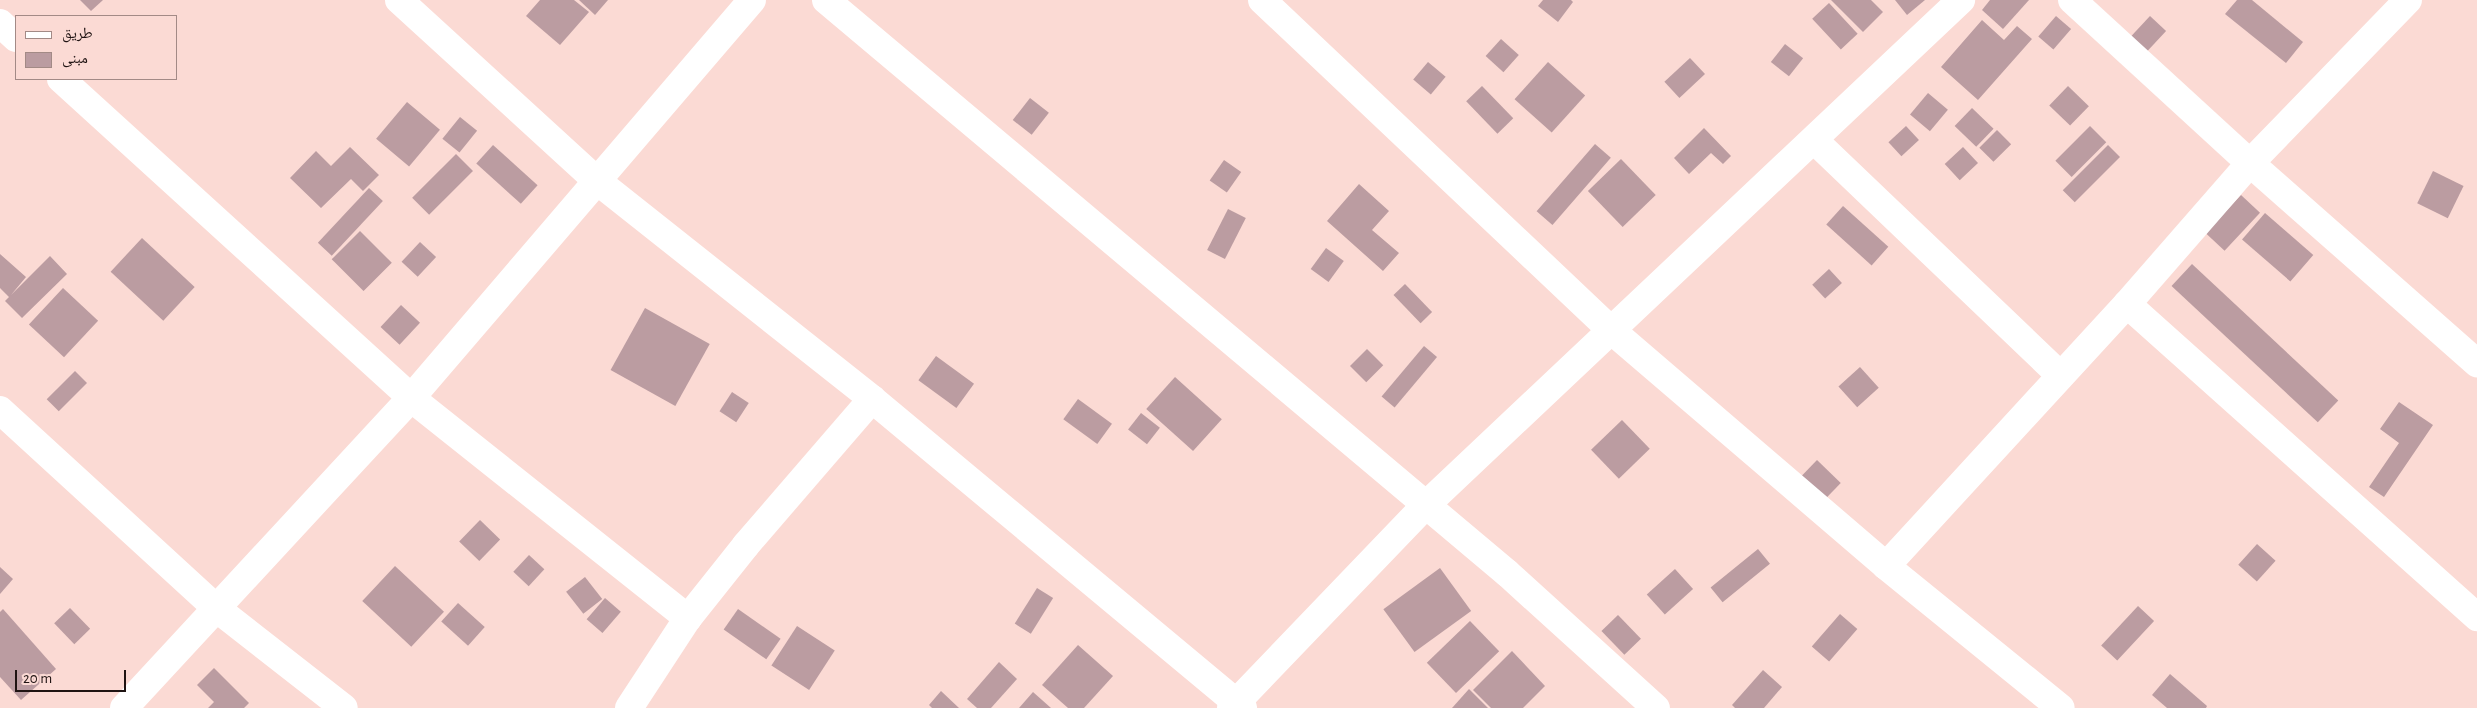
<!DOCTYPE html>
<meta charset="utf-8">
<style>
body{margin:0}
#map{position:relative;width:2477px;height:708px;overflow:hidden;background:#fbdad4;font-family:"Alegreya Sans","Noto Naskh Arabic",sans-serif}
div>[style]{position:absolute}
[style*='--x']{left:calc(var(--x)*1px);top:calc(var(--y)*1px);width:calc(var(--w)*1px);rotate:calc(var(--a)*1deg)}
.building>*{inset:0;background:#bb9ca1;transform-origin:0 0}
.minor>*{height:28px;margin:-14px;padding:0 14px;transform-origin:14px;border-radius:14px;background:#fff}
span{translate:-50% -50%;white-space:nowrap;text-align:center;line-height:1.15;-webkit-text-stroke:5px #fbdad4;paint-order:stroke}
.legend{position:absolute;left:15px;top:15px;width:162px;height:65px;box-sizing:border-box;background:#fbdad4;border:1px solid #a38a86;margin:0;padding:6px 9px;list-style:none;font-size:15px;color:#1f1312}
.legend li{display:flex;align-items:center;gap:10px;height:25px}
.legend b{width:25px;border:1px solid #a38a86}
.scale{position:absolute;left:15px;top:670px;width:111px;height:22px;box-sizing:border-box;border:2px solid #1f1312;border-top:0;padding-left:6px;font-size:15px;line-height:18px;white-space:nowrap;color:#1f1312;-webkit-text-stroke:4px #fbdad4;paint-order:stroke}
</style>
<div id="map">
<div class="building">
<div style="clip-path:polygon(80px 0,103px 0,91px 11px)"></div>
<div style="clip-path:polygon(540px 0,574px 0,589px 12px,560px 45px,526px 16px)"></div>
<div style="clip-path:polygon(579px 0,608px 0,595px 15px)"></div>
<div style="clip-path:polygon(1543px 0,1571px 0,1573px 2px,1558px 22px,1538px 6px)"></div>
<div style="clip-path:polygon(1831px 0,1871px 0,1883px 12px,1863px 32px)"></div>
<div style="clip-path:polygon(1895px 0,1925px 0,1907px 15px)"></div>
<div style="clip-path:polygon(1990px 0,2029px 0,2003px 29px,1982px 10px)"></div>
<div style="clip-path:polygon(2237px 0,2252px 0,2303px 42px,2286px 63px,2225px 14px)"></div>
<div style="left:1829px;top:3px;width:42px;height:23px;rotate:47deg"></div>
<div style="left:2056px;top:16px;width:20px;height:27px;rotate:41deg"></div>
<div style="left:2150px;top:16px;width:22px;height:28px;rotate:43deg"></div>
<div style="clip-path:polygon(1982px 20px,2004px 40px,2017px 26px,2032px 39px,1978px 100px,1941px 67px)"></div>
<div style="left:1501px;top:39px;width:24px;height:23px;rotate:42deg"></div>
<div style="left:1785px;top:44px;width:23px;height:23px;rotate:38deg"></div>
<div style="left:1690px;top:58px;width:22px;height:35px;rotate:47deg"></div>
<div style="left:1428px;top:62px;width:23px;height:23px;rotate:40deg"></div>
<div style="left:1548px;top:62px;width:50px;height:50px;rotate:42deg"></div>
<div style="left:1482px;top:86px;width:45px;height:22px;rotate:46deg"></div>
<div style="left:2068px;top:86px;width:29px;height:27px;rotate:44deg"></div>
<div style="left:1928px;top:93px;width:26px;height:28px;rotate:40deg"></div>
<div style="left:1030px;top:98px;width:24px;height:28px;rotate:38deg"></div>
<div style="left:407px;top:102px;width:43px;height:48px;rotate:40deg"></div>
<div style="left:1972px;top:108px;width:30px;height:25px;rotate:44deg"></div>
<div style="left:460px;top:117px;width:22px;height:28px;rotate:39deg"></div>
<div style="left:1906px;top:126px;width:19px;height:24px;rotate:47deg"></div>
<div style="left:2090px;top:126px;width:23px;height:49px;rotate:45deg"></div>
<div style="clip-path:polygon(1704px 128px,1731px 156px,1723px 164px,1711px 153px,1689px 174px,1674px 158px)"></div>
<div style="left:1997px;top:130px;width:20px;height:25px;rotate:45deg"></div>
<div style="left:1595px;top:144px;width:21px;height:89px;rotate:41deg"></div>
<div style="left:493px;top:145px;width:60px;height:25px;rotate:42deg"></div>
<div style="left:2108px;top:145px;width:17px;height:64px;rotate:45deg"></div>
<div style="clip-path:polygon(350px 147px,379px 175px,363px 191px,351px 179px,321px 208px,290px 178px,316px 151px,331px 166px)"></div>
<div style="left:1963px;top:147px;width:22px;height:25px;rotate:47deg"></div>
<div style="left:456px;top:154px;width:24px;height:62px;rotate:45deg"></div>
<div style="left:1621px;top:159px;width:50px;height:46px;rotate:46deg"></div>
<div style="left:1224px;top:160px;width:21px;height:25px;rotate:35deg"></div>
<div style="left:2433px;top:171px;width:34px;height:36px;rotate:26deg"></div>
<div style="clip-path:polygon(1359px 184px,1389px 211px,1372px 230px,1399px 253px,1383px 271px,1327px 221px)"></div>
<div style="left:369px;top:188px;width:19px;height:75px;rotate:43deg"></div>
<div style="left:2241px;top:195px;width:26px;height:52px;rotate:43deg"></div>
<div style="left:1843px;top:206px;width:61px;height:25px;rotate:42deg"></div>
<div style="left:1228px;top:209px;width:20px;height:46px;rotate:27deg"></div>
<div style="left:2265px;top:213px;width:64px;height:35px;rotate:41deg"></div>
<div style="left:360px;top:231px;width:45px;height:40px;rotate:45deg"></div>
<div style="left:142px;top:238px;width:72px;height:46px;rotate:43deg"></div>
<div style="left:420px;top:242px;width:22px;height:27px;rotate:43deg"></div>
<div style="left:1326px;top:248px;width:22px;height:26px;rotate:36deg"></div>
<div style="clip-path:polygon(0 254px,26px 277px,11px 295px,50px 256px,67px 274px,22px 318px,5px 301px,9px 297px,0 288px)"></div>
<div style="left:2192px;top:264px;width:200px;height:30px;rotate:43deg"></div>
<div style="left:1829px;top:269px;width:19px;height:23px;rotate:47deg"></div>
<div style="left:1405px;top:284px;width:39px;height:16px;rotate:46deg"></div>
<div style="left:63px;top:288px;width:48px;height:50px;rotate:43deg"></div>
<div style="left:401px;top:305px;width:26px;height:30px;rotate:43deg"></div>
<div style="left:645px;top:308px;width:74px;height:71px;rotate:29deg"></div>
<div style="left:1424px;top:346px;width:17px;height:66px;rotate:40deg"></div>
<div style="left:1367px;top:349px;width:23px;height:24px;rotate:45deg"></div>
<div style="left:936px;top:356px;width:47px;height:30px;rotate:36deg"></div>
<div style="left:1860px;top:367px;width:28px;height:29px;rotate:48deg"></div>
<div style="left:75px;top:371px;width:17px;height:40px;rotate:45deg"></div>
<div style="left:1175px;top:377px;width:63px;height:43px;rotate:42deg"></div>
<div style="left:732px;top:392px;width:20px;height:23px;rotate:33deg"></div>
<div style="left:1078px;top:399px;width:42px;height:25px;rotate:36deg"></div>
<div style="clip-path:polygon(2399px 402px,2433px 425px,2384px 497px,2369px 487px,2399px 443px,2380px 429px)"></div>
<div style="left:1141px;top:413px;width:24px;height:21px;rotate:38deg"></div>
<div style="left:1622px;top:420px;width:40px;height:43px;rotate:46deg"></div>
<div style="left:1817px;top:460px;width:33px;height:25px;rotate:44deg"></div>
<div style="left:480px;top:520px;width:28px;height:30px;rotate:44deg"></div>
<div style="left:2257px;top:544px;width:25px;height:28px;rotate:42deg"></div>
<div style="left:1758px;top:549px;width:19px;height:61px;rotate:51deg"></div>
<div style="left:529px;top:555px;width:21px;height:23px;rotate:43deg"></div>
<div style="left:395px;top:566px;width:67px;height:48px;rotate:43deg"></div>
<div style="clip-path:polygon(0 567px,13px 579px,0 594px)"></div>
<div style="left:1440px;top:568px;width:53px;height:70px;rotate:54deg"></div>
<div style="left:1675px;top:569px;width:27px;height:38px;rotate:48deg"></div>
<div style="left:585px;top:577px;width:28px;height:24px;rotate:52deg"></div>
<div style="left:1037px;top:588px;width:19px;height:42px;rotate:32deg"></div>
<div style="left:605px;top:598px;width:21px;height:28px;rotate:41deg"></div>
<div style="left:458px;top:603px;width:36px;height:25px;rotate:42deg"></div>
<div style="left:2138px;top:606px;width:22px;height:54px;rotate:43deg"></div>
<div style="left:70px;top:608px;width:29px;height:22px;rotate:46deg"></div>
<div style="clip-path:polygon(3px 609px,56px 669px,21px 700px,0 677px,0 612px)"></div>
<div style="left:738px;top:609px;width:52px;height:25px;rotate:35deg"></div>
<div style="left:1840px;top:614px;width:23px;height:43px;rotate:41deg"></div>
<div style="left:1618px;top:615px;width:33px;height:23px;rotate:46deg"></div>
<div style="left:1470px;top:621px;width:42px;height:60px;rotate:46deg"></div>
<div style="left:797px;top:626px;width:45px;height:47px;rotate:33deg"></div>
<div style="clip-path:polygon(1078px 645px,1113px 676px,1084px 708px,1068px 708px,1042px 685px)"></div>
<div style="clip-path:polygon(1512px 651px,1545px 686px,1523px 708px,1491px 708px,1473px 690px)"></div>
<div style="clip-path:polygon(999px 662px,1017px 679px,991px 708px,977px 708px,967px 699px)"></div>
<div style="clip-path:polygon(214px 668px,249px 703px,244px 708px,208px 708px,214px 702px,197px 685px)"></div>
<div style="clip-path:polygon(1763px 670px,1782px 687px,1764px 708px,1735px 708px,1732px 705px)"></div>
<div style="clip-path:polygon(2170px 674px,2207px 706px,2206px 708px,2167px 708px,2152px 695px)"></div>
<div style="clip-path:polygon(1469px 689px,1488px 708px,1452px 708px)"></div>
<div style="clip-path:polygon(941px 691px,959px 708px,932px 708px,929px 705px)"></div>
<div style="clip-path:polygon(1033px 692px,1051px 708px,1019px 708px)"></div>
</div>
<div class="minor">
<div style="--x:399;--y:0;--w:267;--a:42.4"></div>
<div style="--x:596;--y:180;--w:352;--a:38.4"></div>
<div style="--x:872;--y:399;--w:483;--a:39.8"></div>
<div style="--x:826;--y:0;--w:890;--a:40.08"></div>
<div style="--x:1507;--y:573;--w:201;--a:42.2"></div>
<div style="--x:1262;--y:0;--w:480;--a:43.4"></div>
<div style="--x:1611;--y:330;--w:362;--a:40.6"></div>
<div style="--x:1886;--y:566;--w:225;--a:39.1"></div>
<div style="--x:2072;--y:0;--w:241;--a:42.5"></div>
<div style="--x:2250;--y:163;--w:303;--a:41.4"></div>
<div style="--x:0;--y:23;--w:22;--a:43"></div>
<div style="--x:61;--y:79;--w:474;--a:42.3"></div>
<div style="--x:411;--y:398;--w:354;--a:38.5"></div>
<div style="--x:1814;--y:140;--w:340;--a:43.7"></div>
<div style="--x:2127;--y:304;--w:470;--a:41.8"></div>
<div style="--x:0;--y:410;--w:293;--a:42.5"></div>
<div style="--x:216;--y:608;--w:162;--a:38"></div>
<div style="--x:1886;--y:566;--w:356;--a:-47.4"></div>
<div style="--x:2127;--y:304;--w:187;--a:-48.9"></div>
<div style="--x:2250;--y:163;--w:227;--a:-45.9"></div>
<div style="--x:124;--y:708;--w:422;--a:-47.2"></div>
<div style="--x:411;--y:398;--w:524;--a:-49.41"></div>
<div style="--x:629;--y:708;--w:108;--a:-56.8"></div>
<div style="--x:688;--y:618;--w:93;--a:-51.5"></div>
<div style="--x:746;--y:545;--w:193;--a:-49.2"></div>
<div style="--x:1231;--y:708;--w:281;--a:-46.2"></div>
<div style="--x:1426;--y:505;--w:736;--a:-43.35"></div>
</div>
<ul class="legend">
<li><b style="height:6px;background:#fff"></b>طريق</li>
<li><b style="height:14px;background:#bb9ca1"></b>مبنى</li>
</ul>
<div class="scale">20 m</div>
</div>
